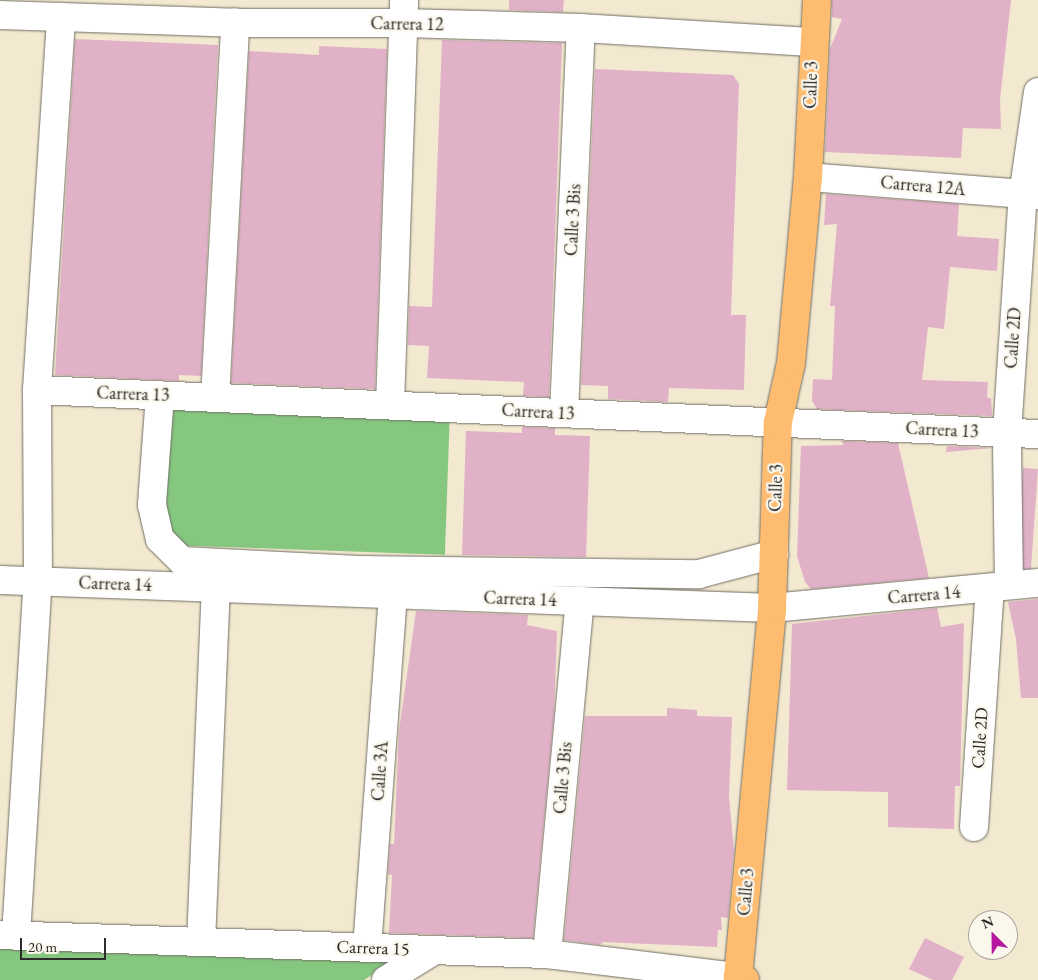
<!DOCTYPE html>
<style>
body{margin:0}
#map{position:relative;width:1038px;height:980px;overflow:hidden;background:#f2e9d0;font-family:"EB Garamond",serif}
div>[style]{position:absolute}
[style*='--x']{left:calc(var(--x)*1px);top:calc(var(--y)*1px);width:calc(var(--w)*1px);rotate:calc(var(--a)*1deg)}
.green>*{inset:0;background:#85c77f;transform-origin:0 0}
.building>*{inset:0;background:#e1b1c8;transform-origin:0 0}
.roads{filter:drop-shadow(0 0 1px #716e65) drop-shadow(0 0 1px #716e65)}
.minor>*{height:28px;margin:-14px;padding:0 14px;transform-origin:14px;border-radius:14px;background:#fff}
.major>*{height:28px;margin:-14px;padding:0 14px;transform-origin:14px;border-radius:14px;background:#febc71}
span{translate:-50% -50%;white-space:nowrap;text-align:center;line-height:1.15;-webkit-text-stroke:4.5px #fbf7ec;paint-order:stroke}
.street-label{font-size:18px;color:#2b2b2b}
.north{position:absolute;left:968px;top:910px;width:50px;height:50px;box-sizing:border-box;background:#fbf7ec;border:1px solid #a8a59f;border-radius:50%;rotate:337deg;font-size:14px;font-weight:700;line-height:20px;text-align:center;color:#2b2b2b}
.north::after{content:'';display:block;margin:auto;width:18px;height:22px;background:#b5179e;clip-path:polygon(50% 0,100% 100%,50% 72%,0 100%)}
.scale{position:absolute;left:20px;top:938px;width:86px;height:22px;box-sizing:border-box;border:2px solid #2b2b2b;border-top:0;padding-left:6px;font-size:15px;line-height:18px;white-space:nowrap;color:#2b2b2b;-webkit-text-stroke:4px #fbf7ec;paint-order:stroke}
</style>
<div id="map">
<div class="green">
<div style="left:170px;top:404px;width:280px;height:141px;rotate:2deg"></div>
<div style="clip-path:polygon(0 940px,380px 955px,388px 965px,364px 980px,0 980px)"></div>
</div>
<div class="building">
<div style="clip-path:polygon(509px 0,564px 0,563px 12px,509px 10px)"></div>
<div style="clip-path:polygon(832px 0,1011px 0,1000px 99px,1001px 129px,963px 128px,961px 158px,825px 152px,830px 49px,842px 19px,832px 17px)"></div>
<div style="clip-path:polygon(75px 39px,218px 45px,201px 376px,179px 375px,179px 381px,55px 375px)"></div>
<div style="clip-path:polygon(442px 40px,562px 43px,549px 397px,523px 396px,524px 382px,427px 378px,429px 346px,408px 345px,409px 306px,432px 307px)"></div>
<div style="clip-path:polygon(319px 46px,387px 49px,375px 389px,231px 383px,249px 51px,319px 55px)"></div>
<div style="clip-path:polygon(595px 69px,733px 75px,739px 84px,731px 315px,746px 315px,744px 390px,669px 388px,668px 402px,608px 399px,608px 386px,581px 385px)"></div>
<div style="clip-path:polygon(826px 194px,959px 204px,957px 236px,999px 239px,997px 271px,950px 267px,944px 329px,928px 327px,922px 380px,988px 382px,987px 398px,991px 398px,992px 416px,817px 409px,812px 401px,813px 379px,832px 380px,835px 306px,830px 306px,837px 224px,824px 225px)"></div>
<div style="clip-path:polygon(522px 427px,555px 428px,555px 435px,590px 436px,586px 557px,462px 555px,466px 431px,522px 433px)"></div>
<div style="clip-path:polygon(841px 441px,898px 443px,929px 578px,811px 589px,805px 582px,797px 556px,801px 446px,844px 445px)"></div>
<div style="clip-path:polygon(947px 446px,992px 448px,946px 452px)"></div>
<div style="left:1023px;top:468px;width:15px;height:101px;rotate:4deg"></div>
<div style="clip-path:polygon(1038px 599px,1038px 698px,1021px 698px,1016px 639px,1008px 602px)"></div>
<div style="clip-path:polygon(937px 608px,941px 627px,964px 623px,960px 786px,955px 786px,954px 829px,888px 827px,888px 792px,787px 790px,792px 624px)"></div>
<div style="clip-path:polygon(416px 611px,528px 615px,527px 625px,557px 631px,554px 715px,533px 938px,389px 933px,392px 875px,388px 874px,390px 844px,394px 844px,399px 731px)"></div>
<div style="clip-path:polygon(667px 708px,697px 710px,697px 716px,732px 717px,729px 797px,734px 850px,728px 918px,721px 917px,722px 930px,718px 930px,717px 947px,603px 942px,600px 945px,564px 940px,585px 716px,667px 716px)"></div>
<div style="clip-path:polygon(925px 938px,964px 957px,952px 980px,933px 980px,909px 969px)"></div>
</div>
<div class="roads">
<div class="minor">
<div style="--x:0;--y:15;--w:235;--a:1.9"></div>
<div style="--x:235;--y:23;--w:168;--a:0"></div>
<div style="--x:403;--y:23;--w:178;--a:1.6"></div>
<div style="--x:581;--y:28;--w:232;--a:3.5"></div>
<div style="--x:808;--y:177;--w:231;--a:4.5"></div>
<div style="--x:37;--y:390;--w:1002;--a:2.52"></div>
<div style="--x:160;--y:395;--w:110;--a:94.2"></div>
<div style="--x:152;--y:505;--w:35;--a:77"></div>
<div style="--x:160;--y:539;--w:31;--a:45"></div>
<div style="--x:182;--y:561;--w:176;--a:2.9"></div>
<div style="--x:358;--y:570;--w:341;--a:0.7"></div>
<div style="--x:699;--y:574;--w:78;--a:-14.9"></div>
<div style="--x:215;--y:398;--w:376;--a:-86.9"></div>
<div style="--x:390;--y:405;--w:405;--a:-88"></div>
<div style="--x:564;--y:413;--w:385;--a:-87.5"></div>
<div style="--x:0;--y:580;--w:773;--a:2.08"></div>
<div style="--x:772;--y:608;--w:267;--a:-5.4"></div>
<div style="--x:1009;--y:585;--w:152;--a:-90.8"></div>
<div style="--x:1007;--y:433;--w:239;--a:-86.2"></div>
<div style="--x:1023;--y:195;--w:104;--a:-81.7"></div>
<div style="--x:974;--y:827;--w:239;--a:-86.2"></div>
<div style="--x:0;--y:935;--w:547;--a:1.99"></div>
<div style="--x:547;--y:954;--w:192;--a:6.9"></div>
<div style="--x:16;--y:936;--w:356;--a:-86.5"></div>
<div style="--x:38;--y:581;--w:191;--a:-90.3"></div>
<div style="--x:37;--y:390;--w:374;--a:-86.3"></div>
<div style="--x:201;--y:942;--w:354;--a:-87.6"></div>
<div style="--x:367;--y:948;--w:355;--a:-85.8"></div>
<div style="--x:547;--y:954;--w:355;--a:-84.7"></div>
<div style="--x:386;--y:980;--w:55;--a:-31.7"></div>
</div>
<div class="major">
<div style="--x:745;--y:980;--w:8;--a:-157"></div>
<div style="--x:738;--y:977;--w:371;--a:-84.7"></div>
<div style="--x:772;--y:608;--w:186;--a:-88.2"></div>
<div style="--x:778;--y:422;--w:60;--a:-77.6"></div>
<div style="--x:791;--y:363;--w:187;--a:-84.8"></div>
<div style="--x:808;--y:177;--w:177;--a:-87.1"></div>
</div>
</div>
<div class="street-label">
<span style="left:407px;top:24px;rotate:1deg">Carrera 12</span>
<span style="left:811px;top:85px;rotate:-88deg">Calle 3</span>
<span style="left:923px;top:186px;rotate:5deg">Carrera 12A</span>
<span style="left:573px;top:220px;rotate:-87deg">Calle 3 Bis</span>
<span style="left:1013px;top:338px;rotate:-86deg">Calle 2D</span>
<span style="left:133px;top:394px;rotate:2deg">Carrera 13</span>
<span style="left:538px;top:412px;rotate:3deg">Carrera 13</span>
<span style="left:942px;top:430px;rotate:3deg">Carrera 13</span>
<span style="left:776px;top:488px;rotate:-88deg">Calle 3</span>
<span style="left:115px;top:584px;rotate:2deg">Carrera 14</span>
<span style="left:924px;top:595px;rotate:-5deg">Carrera 14</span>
<span style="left:520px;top:599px;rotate:2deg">Carrera 14</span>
<span style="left:980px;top:738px;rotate:-86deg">Calle 2D</span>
<span style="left:380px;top:771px;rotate:-86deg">Calle 3A</span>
<span style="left:563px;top:778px;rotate:-85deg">Calle 3 Bis</span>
<span style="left:746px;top:892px;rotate:-85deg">Calle 3</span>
<span style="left:373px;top:948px;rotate:2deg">Carrera 15</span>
</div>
<div class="north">N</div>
<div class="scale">20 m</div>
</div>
